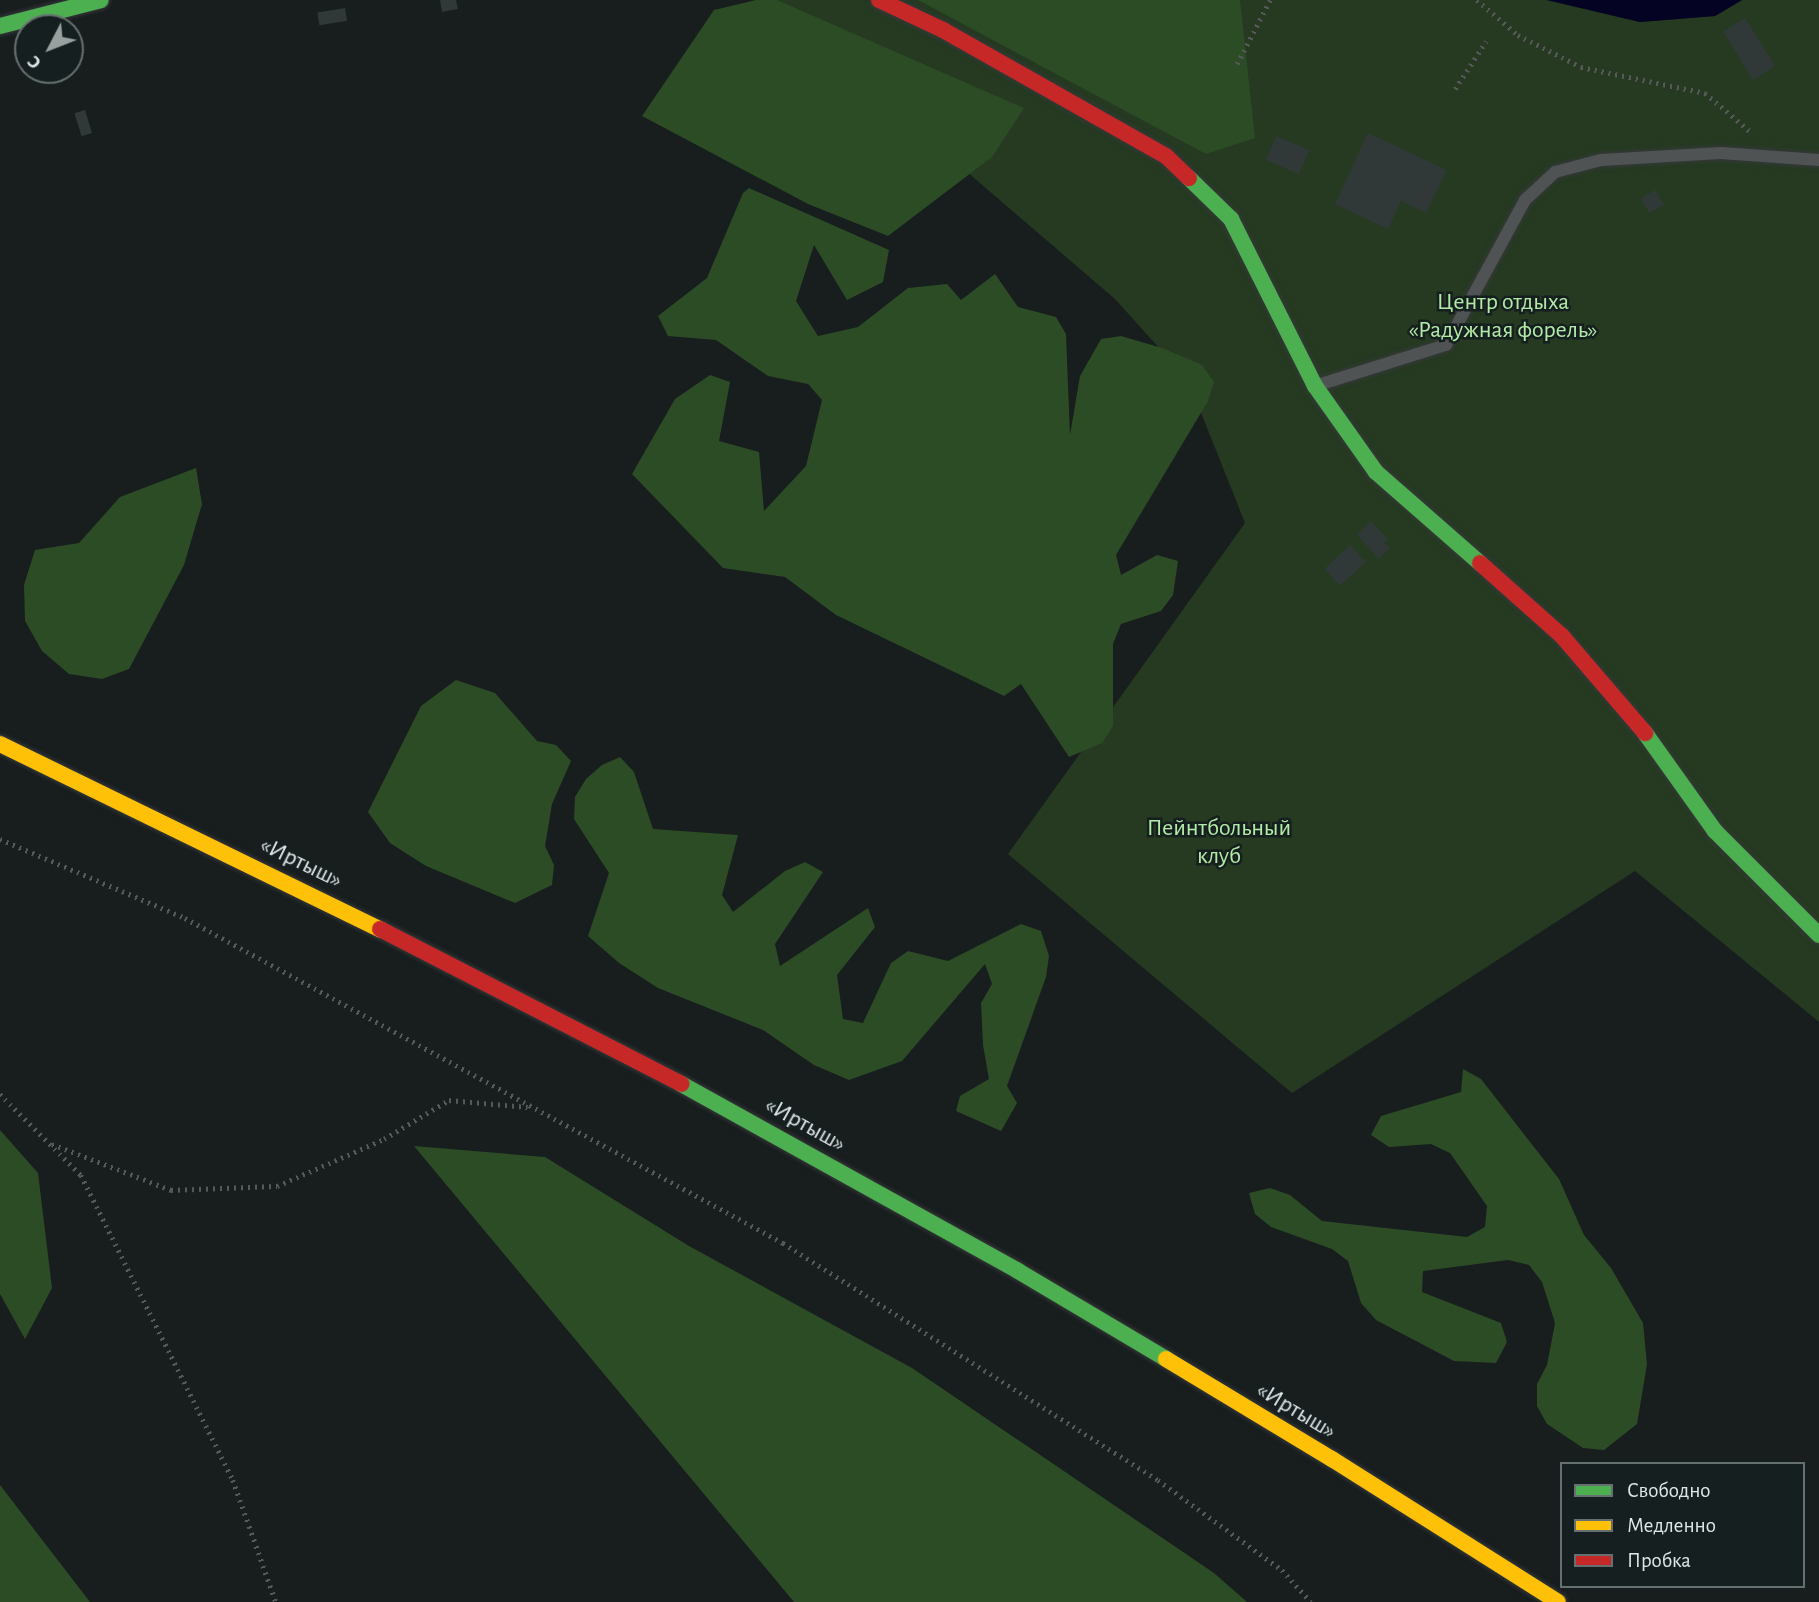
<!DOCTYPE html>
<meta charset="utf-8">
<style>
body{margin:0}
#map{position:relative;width:1819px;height:1602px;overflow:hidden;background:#181d1e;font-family:"Alegreya Sans",sans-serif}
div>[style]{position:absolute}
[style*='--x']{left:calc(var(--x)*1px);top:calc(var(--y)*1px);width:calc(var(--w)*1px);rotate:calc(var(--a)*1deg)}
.green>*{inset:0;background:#253a21}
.forest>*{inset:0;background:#2c4c26}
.water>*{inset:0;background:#050323}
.building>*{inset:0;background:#303938;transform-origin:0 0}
.path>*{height:4.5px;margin-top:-2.25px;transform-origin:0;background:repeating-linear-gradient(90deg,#565859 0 2px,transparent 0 7px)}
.roads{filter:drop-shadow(0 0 2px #353839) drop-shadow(0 0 2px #353839)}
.lane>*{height:12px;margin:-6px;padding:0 6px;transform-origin:6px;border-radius:6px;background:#505354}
.fast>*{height:16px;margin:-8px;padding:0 8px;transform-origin:8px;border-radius:8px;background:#4caf50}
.slow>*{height:16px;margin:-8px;padding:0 8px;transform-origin:8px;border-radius:8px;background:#ffc107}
.jam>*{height:16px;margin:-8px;padding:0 8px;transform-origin:8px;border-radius:8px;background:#c62828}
span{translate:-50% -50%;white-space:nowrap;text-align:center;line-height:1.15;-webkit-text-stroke:5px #161f20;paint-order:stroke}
.park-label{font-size:24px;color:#b2eba5}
.street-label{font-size:24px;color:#dfe6e6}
.legend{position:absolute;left:1560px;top:1462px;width:245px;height:126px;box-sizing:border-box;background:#161f20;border:2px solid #666f6f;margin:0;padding:9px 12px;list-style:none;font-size:21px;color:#dfe6e6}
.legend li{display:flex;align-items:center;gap:14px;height:35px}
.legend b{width:35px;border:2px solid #666f6f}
.north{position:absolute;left:14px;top:14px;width:70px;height:70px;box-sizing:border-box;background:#161f20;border:2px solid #666f6f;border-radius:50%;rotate:228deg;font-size:19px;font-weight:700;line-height:28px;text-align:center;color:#dfe6e6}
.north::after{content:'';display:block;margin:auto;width:24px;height:32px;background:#99a0a0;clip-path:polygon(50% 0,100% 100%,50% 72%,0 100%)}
</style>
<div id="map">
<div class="green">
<div style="clip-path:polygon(767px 0,1546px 0,1640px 22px,1715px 16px,1742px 0,1819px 0,1819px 1022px,1635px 871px,1292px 1093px,1008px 854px,1245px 523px,1188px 380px,1115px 299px)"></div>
</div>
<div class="forest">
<div style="clip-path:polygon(756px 0,777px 0,1024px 108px,992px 157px,888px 236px,808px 204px,642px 116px,714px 10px)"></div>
<div style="clip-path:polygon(918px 0,1240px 0,1255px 138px,1206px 154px)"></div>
<div style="clip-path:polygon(749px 188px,889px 250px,883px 282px,847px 300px,814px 245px,796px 301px,818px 336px,858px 327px,908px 288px,947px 284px,961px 300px,995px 274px,1018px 307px,1056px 317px,1066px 334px,1070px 435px,1080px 376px,1101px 339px,1121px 336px,1162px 348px,1202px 365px,1214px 382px,1208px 401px,1116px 555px,1121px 575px,1157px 555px,1178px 561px,1173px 595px,1161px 611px,1121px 624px,1113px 644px,1113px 726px,1102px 743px,1069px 757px,1021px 684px,1004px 696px,836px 615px,785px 577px,723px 568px,632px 474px,675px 399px,710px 375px,730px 382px,719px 441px,759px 452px,764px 511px,806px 466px,822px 400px,808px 384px,768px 376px,716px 340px,668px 336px,658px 316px,707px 278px,743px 193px)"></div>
<div style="clip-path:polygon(196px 468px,202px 504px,184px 565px,129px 669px,102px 679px,69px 674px,42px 651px,25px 621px,24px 585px,35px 550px,79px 543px,120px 497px)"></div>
<div style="clip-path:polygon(456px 680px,495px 693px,537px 741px,556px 745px,571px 761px,552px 804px,545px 846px,554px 865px,552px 885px,515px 903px,426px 866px,390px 843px,368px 812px,421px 706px)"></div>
<div style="clip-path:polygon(620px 757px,634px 772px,653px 829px,738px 835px,722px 895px,733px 912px,785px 871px,805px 862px,823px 872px,775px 944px,780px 966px,868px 908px,875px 927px,837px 975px,843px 1019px,863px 1023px,891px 963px,908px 951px,948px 961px,1021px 924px,1041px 931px,1049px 956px,1046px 977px,1007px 1086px,1017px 1103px,1001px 1131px,956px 1111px,960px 1096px,989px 1079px,983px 1045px,981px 1003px,992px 984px,985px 964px,902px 1061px,849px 1080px,814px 1065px,763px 1030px,658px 988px,619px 963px,588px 936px,609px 873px,574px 819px,575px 797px,586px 779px,602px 765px)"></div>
<div style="clip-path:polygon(1463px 1069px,1481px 1079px,1559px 1179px,1584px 1235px,1611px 1268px,1643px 1323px,1647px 1364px,1637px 1424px,1604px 1450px,1583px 1448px,1547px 1424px,1537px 1406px,1537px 1384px,1547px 1365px,1555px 1323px,1542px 1282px,1529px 1265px,1508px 1260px,1423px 1271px,1422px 1292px,1501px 1323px,1507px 1342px,1496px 1363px,1454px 1361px,1376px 1320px,1361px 1303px,1348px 1261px,1332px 1249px,1271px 1227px,1255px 1214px,1249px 1193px,1270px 1188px,1290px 1195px,1322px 1221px,1467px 1237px,1485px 1227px,1487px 1206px,1450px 1153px,1431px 1144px,1389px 1147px,1371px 1135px,1381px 1116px,1461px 1092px)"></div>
<div style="clip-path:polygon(0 1130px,38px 1173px,52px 1288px,25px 1339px,0 1294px)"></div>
<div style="clip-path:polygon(414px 1146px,545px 1157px,689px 1246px,912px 1368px,1214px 1573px,1247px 1602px,794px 1602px)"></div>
<div style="clip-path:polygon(0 1485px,90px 1602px,0 1602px)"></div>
</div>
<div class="water">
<div style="clip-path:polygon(1547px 0,1742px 0,1715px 16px,1640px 22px)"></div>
</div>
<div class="building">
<div style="clip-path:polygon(440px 0,456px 0,458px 9px,442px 12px)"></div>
<div style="left:345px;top:8px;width:13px;height:28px;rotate:81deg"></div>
<div style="left:1745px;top:18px;width:57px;height:26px;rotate:58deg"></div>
<div style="left:85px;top:110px;width:24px;height:11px;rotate:73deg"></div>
<div style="clip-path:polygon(1368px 133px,1447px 170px,1426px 213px,1401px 201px,1388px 229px,1335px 204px)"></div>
<div style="left:1276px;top:136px;width:36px;height:26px;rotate:23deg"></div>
<div style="left:1655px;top:190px;width:17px;height:17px;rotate:59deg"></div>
<div style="clip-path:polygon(1371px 521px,1388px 539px,1384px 543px,1390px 548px,1379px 559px,1357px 535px)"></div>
<div style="left:1350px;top:545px;width:23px;height:35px;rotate:47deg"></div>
</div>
<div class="path">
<div style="--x:1477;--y:0;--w:54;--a:40.5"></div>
<div style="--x:1518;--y:35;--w:71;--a:26.9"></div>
<div style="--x:1581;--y:67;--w:127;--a:11.8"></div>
<div style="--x:1705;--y:93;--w:60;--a:40.3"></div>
<div style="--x:1237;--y:64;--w:72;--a:-62.7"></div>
<div style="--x:1455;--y:89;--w:57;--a:-57.1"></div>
<div style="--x:0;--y:839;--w:201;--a:23.1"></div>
<div style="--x:185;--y:918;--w:681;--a:28.52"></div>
<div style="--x:783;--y:1243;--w:444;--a:32.3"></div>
<div style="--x:1158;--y:1480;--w:153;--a:36"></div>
<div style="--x:1282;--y:1570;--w:43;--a:47.8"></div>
<div style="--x:0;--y:1094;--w:115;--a:45"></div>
<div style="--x:81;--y:1175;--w:341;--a:63.5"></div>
<div style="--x:233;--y:1480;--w:129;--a:70.6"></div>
<div style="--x:52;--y:1144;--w:128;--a:21.1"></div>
<div style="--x:171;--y:1190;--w:106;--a:-2.2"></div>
<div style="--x:277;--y:1186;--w:117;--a:-23.7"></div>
<div style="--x:384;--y:1139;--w:76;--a:-31"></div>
<div style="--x:449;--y:1100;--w:79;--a:5.1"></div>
</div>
<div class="roads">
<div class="lane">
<div style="--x:1318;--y:385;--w:134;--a:-17.4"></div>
<div style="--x:1446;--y:345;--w:165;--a:-61.4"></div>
<div style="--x:1525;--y:200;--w:41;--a:-43"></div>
<div style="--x:1555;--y:172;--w:48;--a:-14.6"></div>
<div style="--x:1601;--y:160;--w:120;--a:-3.3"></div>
<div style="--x:1721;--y:153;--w:98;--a:4.1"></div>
</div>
<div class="fast">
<div style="--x:0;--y:26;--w:104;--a:-14.4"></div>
<div style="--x:1189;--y:178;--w:59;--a:44.3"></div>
<div style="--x:1231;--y:219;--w:187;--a:63.3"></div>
<div style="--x:1315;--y:386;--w:105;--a:54.7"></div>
<div style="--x:1376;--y:472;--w:138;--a:41.2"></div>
<div style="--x:1645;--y:733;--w:120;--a:54.5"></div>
<div style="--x:1715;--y:831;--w:147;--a:45"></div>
<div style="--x:681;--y:1084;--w:385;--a:29"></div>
<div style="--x:1018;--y:1271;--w:172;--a:30.7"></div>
</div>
<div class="slow">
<div style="--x:0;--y:744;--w:423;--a:26"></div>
<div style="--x:1166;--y:1359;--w:194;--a:31.1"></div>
<div style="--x:1332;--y:1459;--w:267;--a:32.3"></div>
</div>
<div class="jam">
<div style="--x:879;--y:0;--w:71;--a:25.1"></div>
<div style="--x:943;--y:30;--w:256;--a:29.5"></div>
<div style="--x:1166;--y:156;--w:32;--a:44"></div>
<div style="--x:1480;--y:563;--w:110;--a:41.7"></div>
<div style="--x:1562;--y:636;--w:128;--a:49.4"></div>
<div style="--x:380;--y:929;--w:339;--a:27.2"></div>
</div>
</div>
<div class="park-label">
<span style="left:1503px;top:317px">Центр отдыха<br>«Радужная форель»</span>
<span style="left:1219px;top:843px">Пейнтбольный<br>клуб</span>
</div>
<div class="street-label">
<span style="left:301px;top:863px;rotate:26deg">«Иртыш»</span>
<span style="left:805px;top:1125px;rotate:29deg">«Иртыш»</span>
<span style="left:1296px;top:1411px;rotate:31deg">«Иртыш»</span>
</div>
<ul class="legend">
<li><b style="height:9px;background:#4caf50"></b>Свободно</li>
<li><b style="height:9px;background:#ffc107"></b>Медленно</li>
<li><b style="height:9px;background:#c62828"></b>Пробка</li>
</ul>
<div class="north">С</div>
</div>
